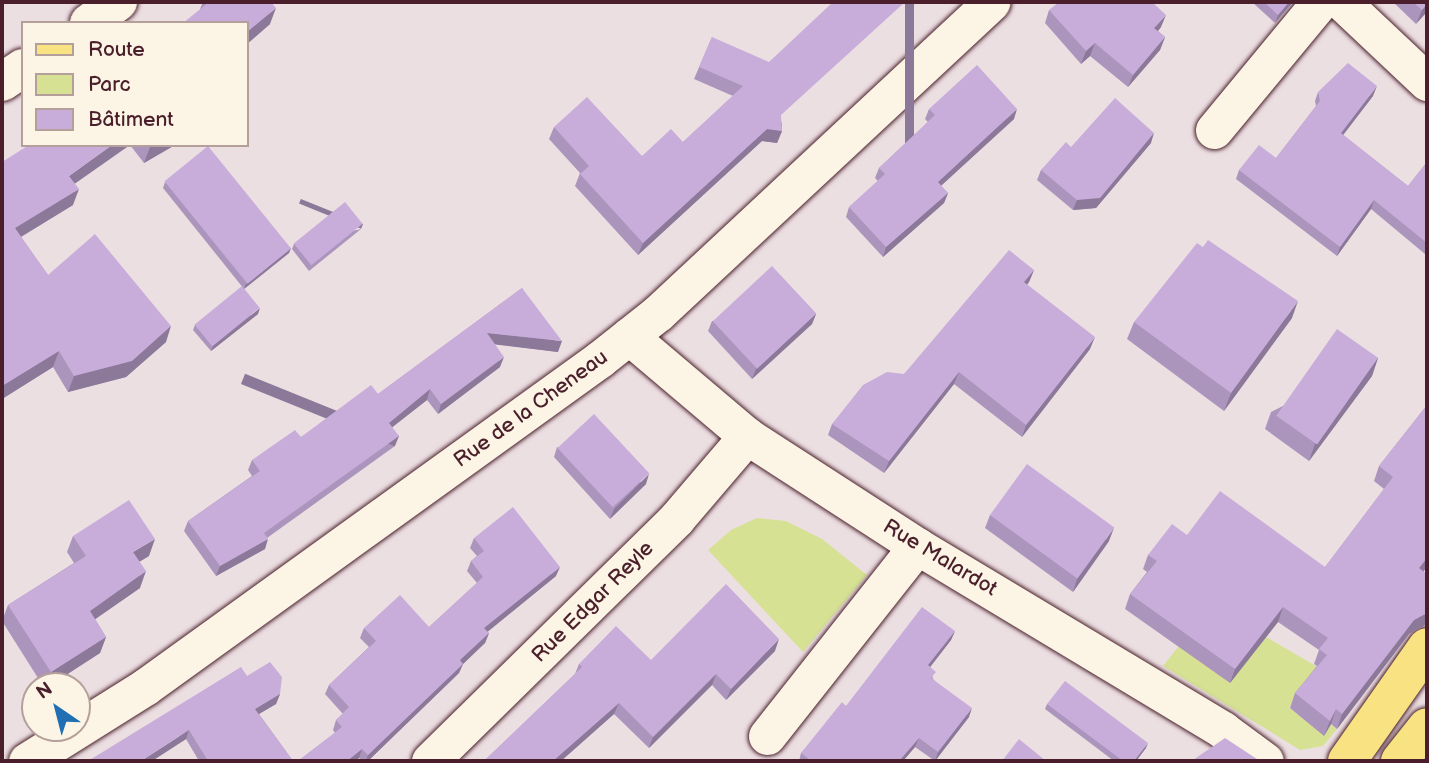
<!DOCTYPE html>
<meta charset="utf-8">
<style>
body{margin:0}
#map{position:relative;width:1429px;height:763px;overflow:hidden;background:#ecdfe2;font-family:"Balsamiq Sans",sans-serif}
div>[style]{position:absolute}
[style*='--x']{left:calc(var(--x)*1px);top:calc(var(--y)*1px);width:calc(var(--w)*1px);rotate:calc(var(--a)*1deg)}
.green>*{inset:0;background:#d6e194}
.roads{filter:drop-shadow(0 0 2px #4a1f2b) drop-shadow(0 0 2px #4a1f2b)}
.street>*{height:37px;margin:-18.5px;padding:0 18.5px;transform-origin:18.5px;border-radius:18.5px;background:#fcf5e5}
.secondary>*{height:38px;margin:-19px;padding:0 19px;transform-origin:19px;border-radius:19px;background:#fcf5e5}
.primary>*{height:38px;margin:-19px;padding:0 19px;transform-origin:19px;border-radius:19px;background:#f8e281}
.wall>*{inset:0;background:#ac95bc}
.shaded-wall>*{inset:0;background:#8c7999;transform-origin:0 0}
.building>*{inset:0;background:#c8addb;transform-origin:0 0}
span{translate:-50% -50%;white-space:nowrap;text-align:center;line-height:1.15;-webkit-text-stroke:7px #fcf5e5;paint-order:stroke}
.street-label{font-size:21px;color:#4a1f2b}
.frame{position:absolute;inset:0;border:4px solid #4a1f2b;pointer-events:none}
.legend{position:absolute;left:21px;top:21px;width:228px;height:126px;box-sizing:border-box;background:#fcf5e5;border:2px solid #b59f9b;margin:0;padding:9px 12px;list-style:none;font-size:21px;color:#4a1f2b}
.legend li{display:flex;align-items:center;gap:14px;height:35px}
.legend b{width:35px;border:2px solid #b59f9b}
.north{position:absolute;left:21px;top:672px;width:70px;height:70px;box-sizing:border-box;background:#fcf5e5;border:2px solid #b59f9b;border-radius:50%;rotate:325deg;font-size:19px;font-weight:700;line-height:28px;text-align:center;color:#4a1f2b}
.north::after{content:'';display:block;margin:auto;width:24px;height:32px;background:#1f6fb2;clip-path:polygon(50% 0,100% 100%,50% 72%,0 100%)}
</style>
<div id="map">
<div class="green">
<div style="clip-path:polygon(757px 518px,786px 521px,822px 539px,867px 575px,803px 652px,708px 550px,731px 530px)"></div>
<div style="clip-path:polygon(1266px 637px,1321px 669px,1289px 707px,1324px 735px,1330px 724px,1337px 729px,1323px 746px,1300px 750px,1163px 666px,1179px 646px)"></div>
</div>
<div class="roads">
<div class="street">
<div style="--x:1342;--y:2;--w:117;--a:43.3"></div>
<div style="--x:1214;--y:130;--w:166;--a:-50.4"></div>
<div style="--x:629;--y:336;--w:155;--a:40.3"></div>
<div style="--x:747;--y:436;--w:202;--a:32.9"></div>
<div style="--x:917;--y:546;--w:357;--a:31"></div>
<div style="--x:1223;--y:730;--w:52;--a:36.4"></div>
<div style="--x:767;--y:736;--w:242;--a:-51.7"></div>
<div style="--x:27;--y:761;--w:139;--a:-32.1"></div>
<div style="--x:145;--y:687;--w:561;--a:-35.79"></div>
<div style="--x:600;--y:359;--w:74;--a:-38.4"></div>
<div style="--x:658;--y:313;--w:456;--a:-43"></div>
<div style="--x:430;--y:761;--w:346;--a:-44.5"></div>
<div style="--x:677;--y:518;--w:108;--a:-49.5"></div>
</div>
<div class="secondary">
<div style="--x:89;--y:23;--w:36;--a:-36"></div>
<div style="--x:2;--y:82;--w:25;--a:-34"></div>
</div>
<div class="primary">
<div style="--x:1347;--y:761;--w:139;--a:-54.9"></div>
<div style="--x:1400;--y:761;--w:43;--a:-51.5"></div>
</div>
</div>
<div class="wall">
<div style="clip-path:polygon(203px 2px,271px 2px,270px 24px,247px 44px,247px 23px,200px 9px)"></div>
<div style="clip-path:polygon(1252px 2px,1293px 2px,1275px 23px)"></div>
<div style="clip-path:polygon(1393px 2px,1427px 2px,1416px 24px)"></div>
<div style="clip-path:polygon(1049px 10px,1161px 27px,1158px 31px,1165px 37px,1160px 50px,1128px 87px,1090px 56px,1081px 64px,1045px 23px)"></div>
<div style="clip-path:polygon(712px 37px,782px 123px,782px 131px,777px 143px,762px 141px,638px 255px,575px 186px,580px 173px,549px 139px,554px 127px,642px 156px,683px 142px,733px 96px,694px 79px)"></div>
<div style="clip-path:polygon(1318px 92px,1373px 96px,1343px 135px,1408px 186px,1427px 162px,1427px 250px,1425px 254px,1371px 209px,1337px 256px,1236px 179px,1239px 170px,1276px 158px,1316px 106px,1315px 101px)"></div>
<div style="clip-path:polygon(929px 109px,1014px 119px,941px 186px,948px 193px,944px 203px,883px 257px,846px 217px,849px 207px,878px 181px,875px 178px,879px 168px,928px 122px,925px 119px)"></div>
<div style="clip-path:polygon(1151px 143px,1096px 208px,1073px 210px,1037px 180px,1041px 170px,1071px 147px)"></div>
<div style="clip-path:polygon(130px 145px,175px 145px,144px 163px)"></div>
<div style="clip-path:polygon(2px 162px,75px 184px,73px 205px,21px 237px,48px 275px,166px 342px,126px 377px,68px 392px,53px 367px,2px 399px)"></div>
<div style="clip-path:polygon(165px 182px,291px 248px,289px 253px,244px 289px,163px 188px)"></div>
<div style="clip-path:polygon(361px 229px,309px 271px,292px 249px,294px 244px)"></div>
<div style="clip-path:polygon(1034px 270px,1029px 282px,1027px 285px,1090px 349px,1022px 437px,954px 384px,884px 473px,828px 435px,832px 424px,904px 374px)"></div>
<div style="clip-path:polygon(522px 288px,558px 352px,495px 344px,500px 367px,438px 414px,427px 400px,392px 427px,395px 446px,267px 538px,265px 549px,216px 576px,184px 531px,188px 521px,252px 476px,248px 470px,252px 460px,301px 437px,378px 394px)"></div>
<div style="clip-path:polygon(258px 314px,211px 351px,193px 330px,195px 325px)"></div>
<div style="clip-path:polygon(816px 314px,812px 324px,752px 379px,708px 331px,712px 321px)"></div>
<div style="clip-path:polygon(1292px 318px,1224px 411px,1127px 339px,1134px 322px)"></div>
<div style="clip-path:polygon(1378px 358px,1372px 376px,1309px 461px,1265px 429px,1271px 412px)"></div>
<div style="clip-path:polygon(1427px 405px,1427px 567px,1424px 571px,1424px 626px,1409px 634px,1337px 729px,1331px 724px,1324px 736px,1290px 708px,1295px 693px,1317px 666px,1314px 664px,1319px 650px,1278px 622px,1230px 683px,1125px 609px,1130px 594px,1147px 572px,1143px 569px,1148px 555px,1187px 535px,1325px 567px,1384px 489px,1374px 481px,1379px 466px)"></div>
<div style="clip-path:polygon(557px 447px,646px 484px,610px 519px,554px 457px)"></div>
<div style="clip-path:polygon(990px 515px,1109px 541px,1073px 592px,985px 528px)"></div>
<div style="clip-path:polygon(73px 536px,149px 556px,139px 562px,140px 588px,95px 619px,106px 637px,100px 653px,49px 686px,43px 686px,2px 621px,8px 605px,74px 563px,67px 552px)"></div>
<div style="clip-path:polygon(474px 538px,556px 576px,487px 632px,489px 633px,485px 643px,463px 664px,459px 673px,368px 761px,362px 761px,359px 758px,355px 761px,298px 761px,335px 733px,333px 730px,336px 720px,343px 714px,325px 694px,329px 685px,369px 647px,360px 638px,364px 628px,429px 627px,477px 583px,467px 571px,471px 561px,477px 556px,470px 548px)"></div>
<div style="clip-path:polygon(955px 631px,951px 640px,930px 667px,933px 679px,969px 717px,935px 761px,915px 747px,903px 761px,799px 761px,801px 753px,846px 706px)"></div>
<div style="clip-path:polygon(775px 651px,726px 700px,712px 685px,649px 748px,614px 714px,561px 761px,484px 761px,575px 674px,579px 664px,651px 660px)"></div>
<div style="clip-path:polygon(247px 676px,280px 694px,276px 704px,259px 714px,293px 761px,199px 761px,186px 739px,152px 761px)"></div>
<div style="clip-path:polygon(1047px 704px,1146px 748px,1136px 761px,1114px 761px,1045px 709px)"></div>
</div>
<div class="shaded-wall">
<div style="left:905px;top:2px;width:9px;height:168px"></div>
<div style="clip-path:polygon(1289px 2px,1293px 2px,1275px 23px,1278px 15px)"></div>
<div style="clip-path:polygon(1427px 4px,1427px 12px,1416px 24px,1422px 10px)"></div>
<div style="clip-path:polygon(276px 8px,270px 24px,247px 44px,247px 32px)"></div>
<div style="clip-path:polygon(1166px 15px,1161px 27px,1150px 41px,1154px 28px)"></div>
<div style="clip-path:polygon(1165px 37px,1160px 50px,1128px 87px,1133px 75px)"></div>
<div style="clip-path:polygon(1095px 43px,1090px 56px,1081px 64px,1086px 51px)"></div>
<div style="clip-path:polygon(1377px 86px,1373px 96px,1337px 143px,1341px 133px)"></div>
<div style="clip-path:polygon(1017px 109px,1014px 119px,934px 192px,938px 182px)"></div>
<div style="clip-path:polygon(767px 129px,782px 131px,777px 143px,762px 141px,638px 255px,643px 243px)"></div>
<div style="clip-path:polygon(1154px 133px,1151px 143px,1096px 208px,1073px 210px,1077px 200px)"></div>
<div style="clip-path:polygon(112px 145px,130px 145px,63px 192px,69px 176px)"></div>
<div style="clip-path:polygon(153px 145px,175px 145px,144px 163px,150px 147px)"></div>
<div style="clip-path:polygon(79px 189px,73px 205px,9px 244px,15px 228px)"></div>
<div style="clip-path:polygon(948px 193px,944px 203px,883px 257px,886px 247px)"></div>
<div style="clip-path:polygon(1374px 200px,1371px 209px,1337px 256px,1340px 247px)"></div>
<div style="left:363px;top:224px;width:5px;height:67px;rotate:112deg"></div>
<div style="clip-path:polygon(291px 248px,289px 253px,244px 289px,246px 284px)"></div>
<div style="clip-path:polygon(1034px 270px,1029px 282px,1020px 294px,1024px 282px)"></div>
<div style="clip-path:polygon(1298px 301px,1292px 318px,1224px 411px,1231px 393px)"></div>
<div style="clip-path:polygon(260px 308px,258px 314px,211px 351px,213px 346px)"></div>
<div style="clip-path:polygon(816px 314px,812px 324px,752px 379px,756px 369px)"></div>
<div style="clip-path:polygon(171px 326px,166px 342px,126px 377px,68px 392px,74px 376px)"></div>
<div style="clip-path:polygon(487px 333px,562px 341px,558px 352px,483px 343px)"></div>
<div style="clip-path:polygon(1095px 337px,1090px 349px,1022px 437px,1026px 425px)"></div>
<div style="clip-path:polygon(59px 351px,53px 367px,2px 399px,2px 386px)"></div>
<div style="clip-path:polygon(504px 357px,500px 367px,438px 414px,441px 404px)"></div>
<div style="clip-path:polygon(1378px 358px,1372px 376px,1309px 461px,1315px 444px)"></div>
<div style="clip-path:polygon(959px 372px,954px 384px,884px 473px,889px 461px)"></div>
<div style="clip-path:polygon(430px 389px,427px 400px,385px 433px,389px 423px)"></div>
<div style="left:399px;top:436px;width:11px;height:166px;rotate:112deg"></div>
<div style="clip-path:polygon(649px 474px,646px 484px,610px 519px,614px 509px)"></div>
<div style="clip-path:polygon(1114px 528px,1109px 541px,1073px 592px,1077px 579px)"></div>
<div style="clip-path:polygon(155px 539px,149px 556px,127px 569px,133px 552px)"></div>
<div style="clip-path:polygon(268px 539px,265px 549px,216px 576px,220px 566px)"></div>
<div style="clip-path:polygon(1427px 558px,1427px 567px,1414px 582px,1419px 568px)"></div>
<div style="clip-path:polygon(560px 567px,556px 576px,480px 638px,484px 628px)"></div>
<div style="clip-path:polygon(146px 571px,140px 588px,84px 627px,90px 611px)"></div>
<div style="clip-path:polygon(1283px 607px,1278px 622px,1230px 683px,1235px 669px)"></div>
<div style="clip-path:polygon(1427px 613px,1427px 622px,1424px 626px,1409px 634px,1337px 729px,1342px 714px,1414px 620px)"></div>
<div style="clip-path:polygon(955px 631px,951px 640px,924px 675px,928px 665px)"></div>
<div style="clip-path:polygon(489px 633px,485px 643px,463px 664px,459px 673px,368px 761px,366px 761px,368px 755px,460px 660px)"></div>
<div style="clip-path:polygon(106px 637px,100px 653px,49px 686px,46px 686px,51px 672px)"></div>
<div style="clip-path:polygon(779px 639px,775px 651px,726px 700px,731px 689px)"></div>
<div style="clip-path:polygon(716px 674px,712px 685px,649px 748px,653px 737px)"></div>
<div style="clip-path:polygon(280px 694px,276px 704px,252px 718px,255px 709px)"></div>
<div style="clip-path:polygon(619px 703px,614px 714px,561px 761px,553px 761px)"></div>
<div style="clip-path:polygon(972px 708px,969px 717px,935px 761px,938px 752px)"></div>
<div style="clip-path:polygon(1336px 709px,1331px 724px,1324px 736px,1330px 721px)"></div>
<div style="clip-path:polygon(189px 730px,186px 739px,152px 761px,141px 761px)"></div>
<div style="clip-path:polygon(919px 738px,915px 747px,903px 761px,899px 761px)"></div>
<div style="clip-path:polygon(1148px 743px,1146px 748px,1136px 761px,1134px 761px)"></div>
<div style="clip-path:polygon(362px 749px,359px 758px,355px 761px,347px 761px)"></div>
</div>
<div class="building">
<div style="clip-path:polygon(209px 2px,271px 2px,276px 8px,247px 32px,247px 23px,183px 23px)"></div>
<div style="clip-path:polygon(833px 2px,905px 2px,781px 115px,782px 131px,767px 129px,643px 243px,580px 174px,589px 166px,554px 127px,587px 97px,642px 156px,671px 129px,683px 142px,743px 86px,699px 67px,712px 37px,769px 62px)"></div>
<div style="clip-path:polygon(1059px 2px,1152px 2px,1166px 15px,1154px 28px,1165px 37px,1133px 75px,1095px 43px,1086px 51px,1049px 10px)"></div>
<div style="clip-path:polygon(1264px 2px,1289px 2px,1278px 15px)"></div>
<div style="clip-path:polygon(1413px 2px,1427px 2px,1427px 4px,1422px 10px)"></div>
<div style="clip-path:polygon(1348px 63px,1377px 86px,1341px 133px,1408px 186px,1427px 162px,1427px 243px,1374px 200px,1340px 247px,1239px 170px,1259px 145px,1276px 158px,1320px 101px,1318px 92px)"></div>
<div style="clip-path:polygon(977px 65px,1017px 109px,938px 182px,948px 193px,886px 247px,849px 207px,885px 174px,879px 168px,935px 115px,929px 109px)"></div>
<div style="clip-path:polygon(1115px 98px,1154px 133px,1100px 198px,1077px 200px,1041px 170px,1066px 142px,1071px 147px)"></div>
<div style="clip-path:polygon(29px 145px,112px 145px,69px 176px,79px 189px,15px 228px,48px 275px,95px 234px,171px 326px,132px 361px,74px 376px,59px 351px,2px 386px,2px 162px)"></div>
<div style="left:208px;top:146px;width:132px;height:56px;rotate:51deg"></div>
<div style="left:345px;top:202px;width:28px;height:66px;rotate:51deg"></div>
<div style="clip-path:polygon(1208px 240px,1298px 301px,1231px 393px,1134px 322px,1197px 243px,1203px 247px)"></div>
<div style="clip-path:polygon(1009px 250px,1034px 270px,1024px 282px,1095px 337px,1026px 425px,959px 372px,889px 461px,832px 424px,863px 385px,887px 372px,904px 374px)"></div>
<div style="left:772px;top:266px;width:65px;height:81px;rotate:47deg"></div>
<div style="left:242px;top:286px;width:28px;height:61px;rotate:51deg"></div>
<div style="clip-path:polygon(522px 288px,562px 341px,487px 333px,504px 357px,441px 404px,430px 389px,389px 423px,399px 436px,264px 533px,268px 539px,220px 566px,188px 521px,260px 471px,252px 460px,295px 430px,301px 437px,371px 385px,378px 394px)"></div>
<div style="left:1337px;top:329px;width:50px;height:106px;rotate:35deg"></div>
<div style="clip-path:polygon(1427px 405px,1427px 558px,1419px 568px,1427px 574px,1427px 613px,1414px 620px,1342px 714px,1336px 709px,1330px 721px,1295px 693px,1327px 655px,1319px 649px,1328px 638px,1283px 607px,1235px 669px,1130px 594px,1157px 561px,1148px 555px,1172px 524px,1187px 535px,1220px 491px,1325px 567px,1393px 477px,1379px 466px)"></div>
<div style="left:594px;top:414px;width:81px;height:50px;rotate:47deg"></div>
<div style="left:1027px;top:464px;width:108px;height:63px;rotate:36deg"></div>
<div style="clip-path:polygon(129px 500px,155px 539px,133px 552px,146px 571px,90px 611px,106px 637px,51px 672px,8px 605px,86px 556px,73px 536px)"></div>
<div style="clip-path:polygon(513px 507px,560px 567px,484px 628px,489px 633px,460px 660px,463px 664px,368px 755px,362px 749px,347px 761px,298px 761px,342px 727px,336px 720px,349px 707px,329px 685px,376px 641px,364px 628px,400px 595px,429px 627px,483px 577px,471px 561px,484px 551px,474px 538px)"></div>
<div style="clip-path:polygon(726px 584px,779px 639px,731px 689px,716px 674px,653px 737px,619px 703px,553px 761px,484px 761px,582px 667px,579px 664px,616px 626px,651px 660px)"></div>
<div style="clip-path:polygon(922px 607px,955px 631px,928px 665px,936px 672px,931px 678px,972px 708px,938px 752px,919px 738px,899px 761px,809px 761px,810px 760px,801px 753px,842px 702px,846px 706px)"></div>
<div style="clip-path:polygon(270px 662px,282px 677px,280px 694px,255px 709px,293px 761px,208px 761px,189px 730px,141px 761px,88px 761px,241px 667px,247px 676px)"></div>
<div style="clip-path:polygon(1065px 681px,1148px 743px,1134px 761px,1123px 761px,1047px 704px)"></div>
<div style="clip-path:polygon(1225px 738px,1260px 761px,1193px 760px)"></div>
<div style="clip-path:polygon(1019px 739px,1046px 761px,1002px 761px)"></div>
<div style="clip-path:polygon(1427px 755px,1427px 761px,1422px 761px)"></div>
</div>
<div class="street-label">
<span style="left:531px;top:409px;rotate:-36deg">Rue de la Cheneau</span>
<span style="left:940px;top:558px;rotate:31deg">Rue Malardot</span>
<span style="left:593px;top:602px;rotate:-45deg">Rue Edgar Reyle</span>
</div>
<div class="frame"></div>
<ul class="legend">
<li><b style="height:9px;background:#f8e281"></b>Route</li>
<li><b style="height:19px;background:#d6e194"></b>Parc</li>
<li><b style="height:19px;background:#c8addb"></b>Bâtiment</li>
</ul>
<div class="north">N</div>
</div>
